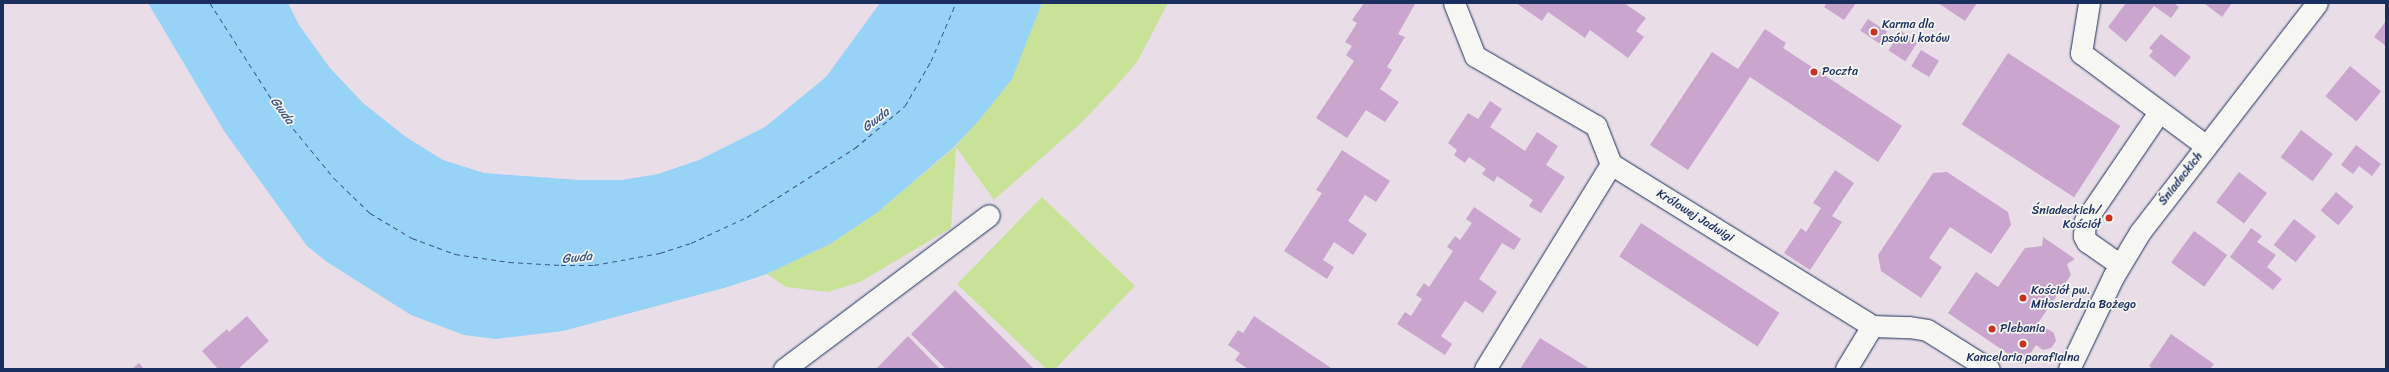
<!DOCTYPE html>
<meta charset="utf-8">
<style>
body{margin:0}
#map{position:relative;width:2389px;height:372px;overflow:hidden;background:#e9dee7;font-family:Sriracha,sans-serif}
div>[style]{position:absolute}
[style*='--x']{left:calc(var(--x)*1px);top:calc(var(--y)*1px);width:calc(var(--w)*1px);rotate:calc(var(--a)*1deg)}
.green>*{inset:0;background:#c8e298}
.water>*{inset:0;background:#97d2f7}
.ferry>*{height:1px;margin-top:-0.5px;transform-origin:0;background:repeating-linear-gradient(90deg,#3a5884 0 5px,transparent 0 9px)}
.building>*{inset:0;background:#caa5ce;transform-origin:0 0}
.roads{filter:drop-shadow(0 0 1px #1b2f5e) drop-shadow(0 0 1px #1b2f5e)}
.street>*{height:21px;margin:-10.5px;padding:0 10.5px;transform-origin:10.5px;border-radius:10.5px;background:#f6f6f2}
.dots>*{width:11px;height:11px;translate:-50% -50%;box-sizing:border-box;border:2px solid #f6f6f2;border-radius:50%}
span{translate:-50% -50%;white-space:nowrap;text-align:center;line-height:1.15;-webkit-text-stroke:3.5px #f6f6f2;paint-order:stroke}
.poi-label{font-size:12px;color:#1b2f5e}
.left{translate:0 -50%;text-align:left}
.right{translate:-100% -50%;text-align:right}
.street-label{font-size:12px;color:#1b2f5e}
.water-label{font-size:13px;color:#3a5884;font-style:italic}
.frame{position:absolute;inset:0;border:4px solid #1b2f5e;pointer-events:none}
</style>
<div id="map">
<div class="green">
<div style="clip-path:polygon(1042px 3px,1168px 3px,1137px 62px,1118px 84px,1081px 123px,994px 200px,956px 147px,951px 228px,860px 282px,828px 292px,786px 287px,767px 274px,830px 244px,878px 212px,956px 146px,1011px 79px)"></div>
<div style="clip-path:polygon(1042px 197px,1135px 286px,1055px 369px,1046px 369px,957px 284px)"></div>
</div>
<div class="water">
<div style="clip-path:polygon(148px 3px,288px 3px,299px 25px,330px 68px,363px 103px,406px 137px,443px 160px,484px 173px,579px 180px,622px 180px,658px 174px,699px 160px,765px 127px,826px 77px,880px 3px,1042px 3px,1012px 79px,980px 119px,955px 146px,878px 212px,830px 244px,767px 274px,724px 288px,563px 331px,496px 339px,464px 335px,411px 315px,327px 262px,307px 246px,224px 131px)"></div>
</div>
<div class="ferry">
<div style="--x:210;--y:3;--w:133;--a:57.3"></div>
<div style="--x:282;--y:115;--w:82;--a:50.5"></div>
<div style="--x:334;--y:178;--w:50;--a:44.2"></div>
<div style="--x:370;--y:213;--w:49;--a:30.8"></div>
<div style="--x:412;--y:238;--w:46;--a:20.4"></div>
<div style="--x:455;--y:254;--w:55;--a:8.4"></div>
<div style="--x:509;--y:262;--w:52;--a:3.3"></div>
<div style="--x:561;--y:265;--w:33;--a:0"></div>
<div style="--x:594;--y:265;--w:67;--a:-10.3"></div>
<div style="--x:660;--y:253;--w:33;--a:-18"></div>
<div style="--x:691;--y:243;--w:62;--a:-24.9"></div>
<div style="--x:747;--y:217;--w:128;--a:-32.6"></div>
<div style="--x:855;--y:148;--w:65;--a:-40"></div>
<div style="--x:905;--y:106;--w:52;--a:-60"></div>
<div style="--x:931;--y:61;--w:63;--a:-66.7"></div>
</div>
<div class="building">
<div style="clip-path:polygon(1364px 3px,1415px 4px,1398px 34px,1405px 37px,1387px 67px,1392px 70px,1380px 89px,1399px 102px,1385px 122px,1366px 110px,1347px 138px,1316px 118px,1354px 61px,1346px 55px,1352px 46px,1345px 42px,1357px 23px,1352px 20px)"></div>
<div style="clip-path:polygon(1516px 3px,1624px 3px,1646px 18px,1636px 31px,1644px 37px,1628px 58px,1590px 30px,1585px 38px,1548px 12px,1542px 21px)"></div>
<div style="clip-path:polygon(1827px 3px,1856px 3px,1844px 20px,1824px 7px)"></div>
<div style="clip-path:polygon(1938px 3px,1977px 3px,1965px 21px)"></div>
<div style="clip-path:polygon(2126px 3px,2174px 3px,2179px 7px,2171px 18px,2154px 6px,2126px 42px,2108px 27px)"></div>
<div style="clip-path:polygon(2204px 3px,2232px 3px,2222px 17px)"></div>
<div style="left:1868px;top:19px;width:23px;height:14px;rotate:34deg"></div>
<div style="clip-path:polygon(2386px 21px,2386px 46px,2374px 37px)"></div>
<div style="clip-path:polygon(1765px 29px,1786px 43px,1783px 48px,1902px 126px,1878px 162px,1750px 77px,1688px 170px,1650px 145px,1712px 52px,1738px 69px)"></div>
<div style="left:1901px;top:31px;width:20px;height:23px;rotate:33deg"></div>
<div style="clip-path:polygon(2161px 34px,2191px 57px,2175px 77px,2149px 56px,2153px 51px,2149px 48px)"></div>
<div style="left:1921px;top:50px;width:21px;height:19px;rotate:31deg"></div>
<div style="left:2008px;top:53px;width:134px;height:85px;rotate:33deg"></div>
<div style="left:2350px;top:66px;width:40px;height:39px;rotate:39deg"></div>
<div style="clip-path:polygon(1490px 101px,1502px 109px,1490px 127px,1525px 151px,1537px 132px,1558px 146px,1546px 165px,1565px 177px,1541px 213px,1529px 206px,1533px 200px,1497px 176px,1494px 182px,1482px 174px,1486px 169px,1469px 157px,1465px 163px,1454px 155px,1457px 150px,1448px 143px,1468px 113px,1478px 119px)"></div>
<div style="left:2301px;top:130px;width:40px;height:34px;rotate:37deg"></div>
<div style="clip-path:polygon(2356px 145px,2381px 164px,2372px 176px,2359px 166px,2353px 174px,2341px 165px)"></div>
<div style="clip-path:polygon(1342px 150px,1390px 181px,1376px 202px,1365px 195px,1348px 221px,1367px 234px,1353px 255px,1334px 242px,1323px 260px,1334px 267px,1327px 279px,1284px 251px,1322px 193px,1316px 190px)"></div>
<div style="clip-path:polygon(1835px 170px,1854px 183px,1832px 216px,1842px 222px,1810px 270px,1784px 253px,1801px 228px,1806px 232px,1821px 208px,1813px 203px)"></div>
<div style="clip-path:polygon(1947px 172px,2008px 212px,2011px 225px,1991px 254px,1950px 227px,1929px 258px,1942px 267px,1921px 298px,1881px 271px,1878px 255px,1933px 173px)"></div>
<div style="left:2239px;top:172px;width:35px;height:38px;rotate:37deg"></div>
<div style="left:2336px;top:192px;width:23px;height:24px;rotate:40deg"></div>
<div style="clip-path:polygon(1474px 207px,1521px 239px,1514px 250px,1502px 243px,1497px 251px,1479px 279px,1497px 292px,1483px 313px,1465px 301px,1441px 336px,1452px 344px,1445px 355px,1397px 324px,1405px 312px,1411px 316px,1422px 299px,1416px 295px,1424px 283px,1429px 287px,1453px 251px,1447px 247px,1455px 236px,1460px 240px,1472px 223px,1466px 219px)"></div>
<div style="left:2294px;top:219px;width:28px;height:33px;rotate:38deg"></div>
<div style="left:1641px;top:223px;width:165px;height:40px;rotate:33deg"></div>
<div style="clip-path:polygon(2251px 228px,2262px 236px,2257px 242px,2276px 255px,2267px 267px,2282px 279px,2273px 290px,2230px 257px)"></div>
<div style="left:2194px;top:231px;width:41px;height:39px;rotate:36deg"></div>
<div style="clip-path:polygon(2043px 237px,2075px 259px,2067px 264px,2071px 275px,2038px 323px,2054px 333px,2056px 341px,2051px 348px,2043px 350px,2036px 345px,2023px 364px,1948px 313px,1976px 272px,1998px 287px,2025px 248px,2042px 246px)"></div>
<div style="clip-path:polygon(955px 290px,1034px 369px,946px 369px,911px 334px)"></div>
<div style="clip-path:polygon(247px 316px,269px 341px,238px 369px,218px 369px,202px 351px,227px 329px,229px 332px)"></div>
<div style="clip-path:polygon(1254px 316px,1331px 368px,1330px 369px,1248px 369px,1235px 360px,1240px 353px,1228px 345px,1238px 330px,1243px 333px)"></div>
<div style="clip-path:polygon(2171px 334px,2214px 364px,2210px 369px,2153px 369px,2149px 366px)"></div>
<div style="clip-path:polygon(908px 336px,940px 369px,876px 369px)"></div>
<div style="clip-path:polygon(1540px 338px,1590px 369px,1520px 369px)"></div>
<div style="clip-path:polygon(139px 363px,144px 369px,132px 369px)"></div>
</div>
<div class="roads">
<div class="street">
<div style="--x:1454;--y:3;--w:57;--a:68.4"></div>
<div style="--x:1475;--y:56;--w:140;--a:30"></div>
<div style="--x:1596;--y:126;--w:41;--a:68.5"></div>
<div style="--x:1611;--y:164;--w:307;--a:31.8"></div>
<div style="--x:1872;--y:326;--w:37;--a:2"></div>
<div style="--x:1909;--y:327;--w:18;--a:9"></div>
<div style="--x:1927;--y:330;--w:73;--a:32.2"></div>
<div style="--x:2089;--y:3;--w:51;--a:99.1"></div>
<div style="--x:2081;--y:53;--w:156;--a:36.6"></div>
<div style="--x:2119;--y:264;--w:39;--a:-145"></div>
<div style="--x:2087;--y:242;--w:7;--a:-117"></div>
<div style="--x:2084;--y:236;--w:15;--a:-86"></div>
<div style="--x:2085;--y:221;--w:132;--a:-55.8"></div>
<div style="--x:784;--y:369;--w:256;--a:-36.9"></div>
<div style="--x:1485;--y:369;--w:241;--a:-58.4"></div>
<div style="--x:1846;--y:369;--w:50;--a:-58.8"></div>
<div style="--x:2069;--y:369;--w:102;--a:-64.4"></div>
<div style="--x:2113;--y:277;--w:52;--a:-59"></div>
<div style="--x:2140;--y:232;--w:289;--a:-52.3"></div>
</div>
</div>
<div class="dots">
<div style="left:1874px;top:32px;background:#c8321e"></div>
<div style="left:1814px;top:72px;background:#c8321e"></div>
<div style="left:2109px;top:218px;background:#c8321e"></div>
<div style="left:2023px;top:298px;background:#c8321e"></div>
<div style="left:1992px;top:329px;background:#c8321e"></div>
<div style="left:2023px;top:344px;background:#c8321e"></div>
</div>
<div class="poi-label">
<span class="left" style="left:1882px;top:32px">Karma dla<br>psów i kotów</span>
<span class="left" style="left:1822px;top:72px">Poczta</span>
<span class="right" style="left:2101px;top:218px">Śniadeckich/<br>Kościół</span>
<span class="left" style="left:2031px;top:298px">Kościół pw.<br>Miłosierdzia Bożego</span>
<span class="left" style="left:2000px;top:329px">Plebania</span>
<span style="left:2023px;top:358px">Kancelaria parafialna</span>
</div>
<div class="street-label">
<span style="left:2181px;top:179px;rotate:-52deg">Śniadeckich</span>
<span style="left:1695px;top:216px;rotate:32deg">Królowej Jadwigi</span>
</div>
<div class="water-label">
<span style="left:282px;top:111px;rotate:54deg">Gwda</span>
<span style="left:876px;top:120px;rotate:-37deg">Gwda</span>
<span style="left:577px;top:258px;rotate:-6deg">Gwda</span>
</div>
<div class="frame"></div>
</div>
